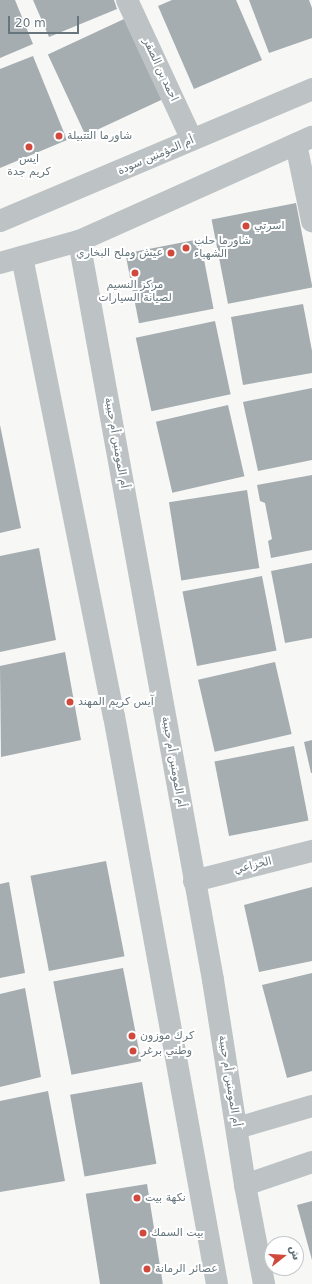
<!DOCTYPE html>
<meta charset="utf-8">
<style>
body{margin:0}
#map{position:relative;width:312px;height:1284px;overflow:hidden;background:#f7f7f5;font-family:"DejaVu Sans",Cairo,sans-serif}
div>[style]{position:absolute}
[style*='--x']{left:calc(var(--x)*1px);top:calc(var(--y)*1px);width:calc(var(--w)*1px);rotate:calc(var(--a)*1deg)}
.building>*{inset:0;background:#a5adb1;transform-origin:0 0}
.minor>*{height:22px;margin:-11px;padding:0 11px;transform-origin:11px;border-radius:11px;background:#bdc2c4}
.dots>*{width:11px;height:11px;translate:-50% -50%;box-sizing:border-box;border:2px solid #fff;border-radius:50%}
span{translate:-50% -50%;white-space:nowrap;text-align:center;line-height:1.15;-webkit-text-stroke:4px #fff;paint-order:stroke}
.street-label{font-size:11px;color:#66767c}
.poi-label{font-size:11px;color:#66767c}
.left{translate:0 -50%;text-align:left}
.right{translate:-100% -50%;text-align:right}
.north{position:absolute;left:264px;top:1236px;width:40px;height:40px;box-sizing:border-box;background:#fff;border:1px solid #c2c8cb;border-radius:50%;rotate:73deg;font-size:11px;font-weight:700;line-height:16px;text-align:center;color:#66767c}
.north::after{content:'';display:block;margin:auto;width:14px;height:18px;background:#d0493c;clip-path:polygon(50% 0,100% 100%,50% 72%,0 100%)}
.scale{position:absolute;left:8px;top:16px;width:71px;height:18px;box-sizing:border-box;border:2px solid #66767c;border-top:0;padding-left:5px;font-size:12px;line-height:14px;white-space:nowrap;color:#66767c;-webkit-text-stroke:3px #fff;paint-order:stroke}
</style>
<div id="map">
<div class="building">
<div style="clip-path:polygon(0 0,15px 0,33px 44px,0 58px)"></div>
<div style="clip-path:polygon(33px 0,114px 0,117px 9px,49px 37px)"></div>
<div style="clip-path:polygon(172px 0,236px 0,262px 60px,194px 89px,158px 6px)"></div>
<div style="clip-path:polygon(249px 0,309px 0,312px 8px,312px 38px,269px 53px)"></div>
<div style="left:124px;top:19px;width:89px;height:84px;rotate:65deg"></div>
<div style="clip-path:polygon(33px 56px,67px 140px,0 168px,0 69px)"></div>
<div style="left:296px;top:203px;width:86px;height:86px;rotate:79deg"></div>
<div style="left:200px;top:239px;width:71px;height:76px;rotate:79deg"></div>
<div style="clip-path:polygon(303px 304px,312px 351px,312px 373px,243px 385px,231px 317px)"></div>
<div style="left:215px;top:321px;width:75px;height:81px;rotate:78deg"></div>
<div style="clip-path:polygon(312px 388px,312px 460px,258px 471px,243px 402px)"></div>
<div style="left:228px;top:405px;width:73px;height:74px;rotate:77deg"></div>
<div style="clip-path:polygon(0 425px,21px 528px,0 533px)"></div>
<div style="clip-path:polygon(312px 475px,312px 550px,271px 558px,268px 541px,272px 539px,265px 503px,260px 501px,257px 485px)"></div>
<div style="left:247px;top:490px;width:79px;height:79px;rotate:81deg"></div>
<div style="clip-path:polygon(39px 548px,56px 640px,0 652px,0 556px)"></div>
<div style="clip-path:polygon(312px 563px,312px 638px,285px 643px,271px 571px)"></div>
<div style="left:262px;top:576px;width:76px;height:81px;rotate:79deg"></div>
<div style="clip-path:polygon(65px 652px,81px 740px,1px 757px,0 666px)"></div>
<div style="left:275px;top:662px;width:74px;height:79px;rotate:77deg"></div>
<div style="clip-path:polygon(312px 740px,312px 773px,311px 773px,304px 742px)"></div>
<div style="left:294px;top:746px;width:76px;height:81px;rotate:79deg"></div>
<div style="left:106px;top:861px;width:97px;height:77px;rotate:79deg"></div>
<div style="clip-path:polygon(9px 882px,25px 973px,0 978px,0 884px)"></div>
<div style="clip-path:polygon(312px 887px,312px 961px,259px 972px,244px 905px)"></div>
<div style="left:123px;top:968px;width:95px;height:71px;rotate:79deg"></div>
<div style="clip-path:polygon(312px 973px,312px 1071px,287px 1078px,262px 985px)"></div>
<div style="clip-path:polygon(25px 988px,41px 1077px,0 1087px,0 994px)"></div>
<div style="left:142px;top:1082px;width:83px;height:73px;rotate:80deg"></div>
<div style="clip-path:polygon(48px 1091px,65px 1181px,0 1192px,0 1101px)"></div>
<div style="left:147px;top:1184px;width:101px;height:62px;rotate:81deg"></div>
<div style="clip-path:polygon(312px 1201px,312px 1260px,297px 1205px)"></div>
</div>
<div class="minor">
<div style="--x:127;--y:0;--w:154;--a:65.1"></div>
<div style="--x:296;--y:144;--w:79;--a:78.3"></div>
<div style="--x:0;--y:221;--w:339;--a:-22.9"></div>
<div style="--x:79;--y:241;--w:751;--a:79.72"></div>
<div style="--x:213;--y:980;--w:207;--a:81.1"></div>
<div style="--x:245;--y:1185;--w:101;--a:79.1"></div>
<div style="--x:22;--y:257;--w:468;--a:78.7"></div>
<div style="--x:114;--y:716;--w:577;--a:79.72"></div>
<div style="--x:0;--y:263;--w:82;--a:-15.6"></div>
<div style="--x:79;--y:241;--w:255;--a:-24.1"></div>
<div style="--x:194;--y:881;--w:122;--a:-14.3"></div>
<div style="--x:237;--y:1128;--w:78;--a:-16.3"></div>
<div style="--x:245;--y:1185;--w:71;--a:-18.9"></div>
</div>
<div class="dots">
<div style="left:59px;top:136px;background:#d0493c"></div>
<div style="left:29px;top:147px;background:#d0493c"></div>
<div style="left:246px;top:226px;background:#d0493c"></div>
<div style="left:186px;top:248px;background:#d0493c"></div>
<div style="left:171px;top:253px;background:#d0493c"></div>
<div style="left:135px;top:273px;background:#d0493c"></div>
<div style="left:70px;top:702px;background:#d0493c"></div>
<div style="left:132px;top:1036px;background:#d0493c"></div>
<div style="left:133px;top:1051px;background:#d0493c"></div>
<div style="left:137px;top:1198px;background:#d0493c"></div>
<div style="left:143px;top:1233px;background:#d0493c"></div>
<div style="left:147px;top:1269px;background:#d0493c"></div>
</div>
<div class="street-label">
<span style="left:160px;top:70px;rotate:65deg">احمد بن الصقر</span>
<span style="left:156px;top:156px;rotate:-23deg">أم المؤمنين سودة</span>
<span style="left:116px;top:443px;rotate:80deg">أم المومنين أم حبيبة</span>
<span style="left:173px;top:762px;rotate:80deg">أم المومنين أم حبيبة</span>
<span style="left:253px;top:866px;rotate:-14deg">الخزاعي</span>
<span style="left:229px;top:1081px;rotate:81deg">أم المومنين أم حبيبة</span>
</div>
<div class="poi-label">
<span class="left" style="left:67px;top:136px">شاورما التتبيلة</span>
<span style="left:29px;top:166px">ايس<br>كريم جدة</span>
<span class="left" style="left:254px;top:226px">اسرتي</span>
<span class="left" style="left:194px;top:248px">شاورما حلب<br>الشهباء</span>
<span class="right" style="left:163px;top:253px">عيش وملح البخاري</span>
<span style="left:135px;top:292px">مركز النسيم<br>لصيانة السيارات</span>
<span class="left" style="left:78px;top:702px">آيس كريم المهند</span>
<span class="left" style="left:140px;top:1036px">كرك موزون</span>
<span class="left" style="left:141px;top:1051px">وطني برغر</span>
<span class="left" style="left:145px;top:1198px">نكهة بيت</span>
<span class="left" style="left:151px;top:1233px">بيت السمك</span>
<span class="left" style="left:155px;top:1269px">عصائر الرمانة</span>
</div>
<div class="north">ش</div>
<div class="scale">20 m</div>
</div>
